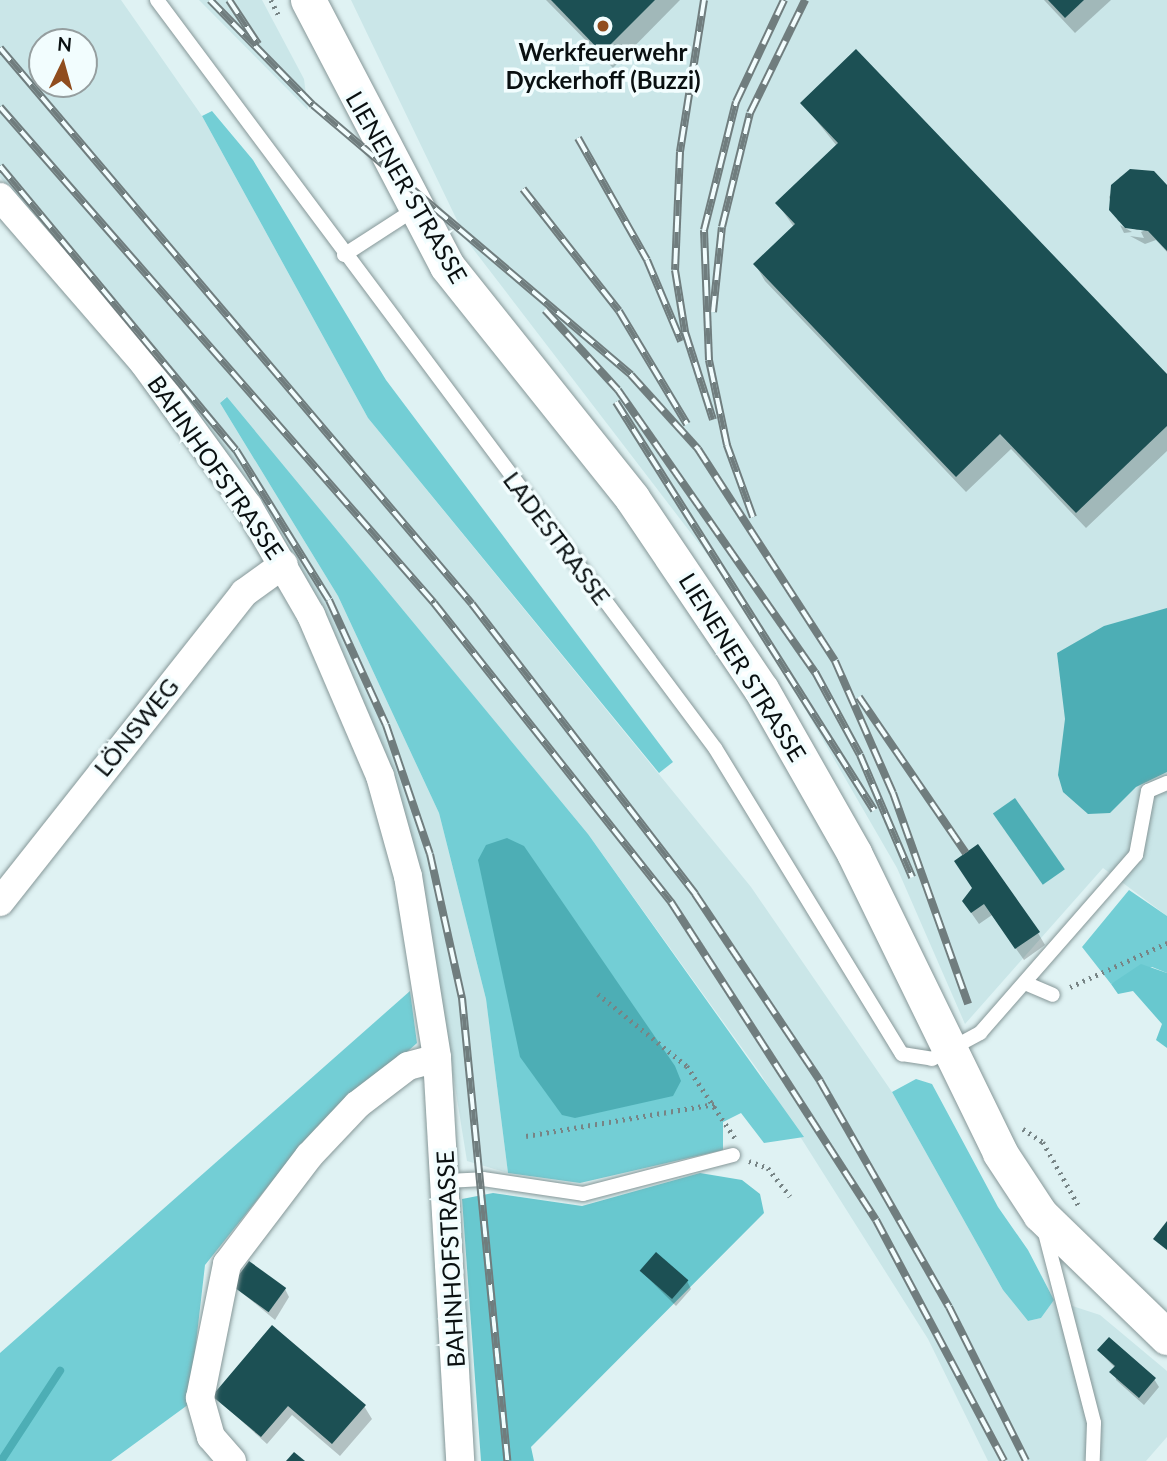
<!DOCTYPE html>
<meta charset="utf-8">
<style>
body{margin:0}
#map{position:relative;width:1167px;height:1461px;overflow:hidden;background:#dff2f3;font-family:Lato,sans-serif}
div>[style]{position:absolute}
[style*='--x']{left:calc(var(--x)*1px);top:calc(var(--y)*1px);width:calc(var(--w)*1px);rotate:calc(var(--a)*1deg)}
.built>*{inset:0;background:#cae6e8}
.green>*{inset:0;background:#73ced5}
.forest>*{inset:0;background:#68c8cf}
.water>*{inset:0;background:#4daeb5;transform-origin:0 0}
.shadow>*{inset:0;background:#0003}
.stream>*{height:8px;margin:-4px;padding:0 4px;transform-origin:4px;border-radius:4px;background:#4daeb5}
.building>*{inset:0;background:#1c5054;transform-origin:0 0}
.path>*{height:4.5px;margin-top:-2.25px;transform-origin:0;background:repeating-linear-gradient(90deg,#778485 0 2px,transparent 0 7px)}
.roads{filter:drop-shadow(0 0 2px #869798) drop-shadow(0 0 2px #869798)}
.service>*{height:14px;margin:-7px;padding:0 7px;transform-origin:7px;border-radius:7px;background:#fff}
.minor>*{height:28px;margin:-14px;padding:0 14px;transform-origin:14px;border-radius:14px;background:#fff}
.tertiary>*{height:35px;margin:-17.5px;padding:0 17.5px;transform-origin:17.5px;border-radius:17.5px;background:#fff}
.rail>*{height:8px;margin-top:-4px;transform-origin:0;background:repeating-linear-gradient(90deg,#f2fdfe 0 16px,#707d7e 0 32px);box-sizing:border-box;border-block:2px solid #707d7e}
.dots>*{width:19px;height:19px;translate:-50% -50%;box-sizing:border-box;border:4px solid #f2fdfe;border-radius:50%}
span{translate:-50% -50%;white-space:nowrap;text-align:center;line-height:1.15;-webkit-text-stroke:7px #f2fdfe;paint-order:stroke}
.poi-label{font-size:24px;color:#0a1011;font-weight:700}
.street-label{font-size:24px;color:#0a1011}
.north{position:absolute;left:28px;top:28px;width:70px;height:70px;box-sizing:border-box;background:#f2fdfe;border:2px solid #959e9f;border-radius:50%;rotate:5deg;font-size:19px;font-weight:700;line-height:28px;text-align:center;color:#0a1011}
.north::after{content:'';display:block;margin:auto;width:24px;height:32px;background:#904d1e;clip-path:polygon(50% 0,100% 100%,50% 72%,0 100%)}
</style>
<div id="map">
<div class="built">
<div style="clip-path:polygon(evenodd,0 0,121px 0,202px 116px,368px 418px,751px 887px,892px 1092px,1003px 1290px,1028px 1321px,1041px 1318px,1054px 1300px,1100px 1315px,1167px 1371px,1167px 1437px,1146px 1461px,988px 1461px,928px 1339px,760px 1073px,588px 834px,226px 397px,220px 403px,338px 596px,439px 813px,486px 999px,508px 1173px,467px 1161px,420px 870px,353px 677px,321px 605px,174px 385px,0 177px,0 0,42px 42px,84px 42px,84px 84px,42px 84px,42px 42px)"></div>
<div style="clip-path:polygon(199px 0,262px 0,304px 79px,308px 110px)"></div>
<div style="clip-path:polygon(351px 0,1167px 0,1167px 916px,1103px 868px,965px 1024px,897px 868px,782px 669px,720px 571px,467px 241px)"></div>
</div>
<div class="green">
<div style="clip-path:polygon(212px 111px,253px 160px,386px 380px,673px 762px,659px 773px,368px 418px,202px 116px)"></div>
<div style="clip-path:polygon(227px 397px,588px 834px,804px 1137px,764px 1143px,741px 1113px,723px 1122px,723px 1150px,580px 1183px,508px 1173px,486px 999px,439px 813px,338px 596px,220px 403px)"></div>
<div style="clip-path:polygon(1129px 890px,1167px 916px,1167px 973px,1152px 967px,1111px 984px,1082px 947px)"></div>
<div style="clip-path:polygon(410px 991px,417px 1043px,297px 1150px,205px 1265px,189px 1404px,111px 1461px,0 1461px,0 1353px)"></div>
<div style="clip-path:polygon(916px 1079px,932px 1084px,998px 1207px,1028px 1250px,1054px 1300px,1041px 1318px,1028px 1321px,1003px 1290px,892px 1092px)"></div>
</div>
<div class="forest">
<div style="clip-path:polygon(1141px 964px,1167px 973px,1167px 1048px,1156px 1040px,1162px 1024px,1133px 991px,1118px 994px,1111px 984px)"></div>
<div style="clip-path:polygon(700px 1173px,742px 1180px,760px 1194px,764px 1213px,531px 1447px,534px 1461px,481px 1461px,462px 1199px,493px 1193px,582px 1206px)"></div>
</div>
<div class="water">
<div style="clip-path:polygon(1167px 608px,1167px 772px,1136px 787px,1110px 813px,1088px 814px,1063px 792px,1058px 775px,1065px 719px,1057px 653px,1104px 626px)"></div>
<div style="left:1015px;top:798px;width:87px;height:27px;rotate:55deg"></div>
<div style="clip-path:polygon(507px 838px,524px 846px,675px 1066px,681px 1081px,673px 1096px,575px 1118px,562px 1115px,520px 1057px,478px 860px,486px 845px)"></div>
</div>
<div class="shadow">
<div style="clip-path:polygon(546px 0,680px 0,613px 68px)"></div>
<div style="clip-path:polygon(1044px 0,1111px 0,1075px 33px)"></div>
<div style="clip-path:polygon(802px 103px,1167px 377px,1167px 451px,1086px 528px,1011px 449px,966px 492px,765px 281px,755px 264px,794px 227px,777px 203px,837px 146px)"></div>
<div style="clip-path:polygon(1142px 170px,1167px 188px,1167px 252px,1156px 240px,1145px 244px,1130px 236px,1144px 238px,1141px 232px,1163px 222px,1137px 230px,1118px 221px,1109px 197px,1120px 177px)"></div>
<div style="clip-path:polygon(1120px 225px,1132px 232px,1124px 233px)"></div>
<div style="clip-path:polygon(974px 889px,1038px 933px,1045px 945px,1024px 960px,992px 915px,979px 924px,972px 914px,964px 901px)"></div>
<div style="clip-path:polygon(641px 1271px,687px 1281px,691px 1289px,676px 1306px)"></div>
<div style="clip-path:polygon(234px 1286px,285px 1289px,289px 1297px,275px 1320px)"></div>
<div style="clip-path:polygon(1099px 1351px,1154px 1379px,1159px 1387px,1144px 1405px,1116px 1380px,1115px 1368px)"></div>
<div style="clip-path:polygon(214px 1396px,364px 1406px,372px 1419px,340px 1456px,292px 1415px,267px 1444px)"></div>
</div>
<div class="stream">
<div style="--x:1;--y:1461;--w:108;--a:-56.8"></div>
</div>
<div class="building">
<div style="clip-path:polygon(551px 0,655px 0,602px 53px)"></div>
<div style="clip-path:polygon(1048px 0,1084px 0,1065px 18px)"></div>
<div style="clip-path:polygon(856px 49px,1167px 374px,1167px 426px,1076px 513px,1000px 434px,956px 477px,753px 264px,795px 224px,775px 203px,838px 143px,800px 103px)"></div>
<div style="clip-path:polygon(1130px 169px,1154px 171px,1167px 185px,1167px 251px,1148px 231px,1125px 228px,1109px 210px,1111px 185px)"></div>
<div style="clip-path:polygon(978px 844px,1040px 932px,1015px 949px,984px 904px,971px 913px,962px 901px,972px 888px,954px 861px)"></div>
<div style="clip-path:polygon(1167px 1221px,1167px 1250px,1153px 1239px)"></div>
<div style="left:656px;top:1252px;width:43px;height:25px;rotate:41deg"></div>
<div style="left:249px;top:1261px;width:46px;height:30px;rotate:36deg"></div>
<div style="clip-path:polygon(272px 1325px,366px 1405px,332px 1444px,288px 1406px,261px 1437px,212px 1396px)"></div>
<div style="clip-path:polygon(1109px 1337px,1156px 1378px,1139px 1398px,1109px 1372px,1115px 1366px,1097px 1350px)"></div>
<div style="clip-path:polygon(294px 1452px,305px 1461px,286px 1461px)"></div>
</div>
<div class="path">
<div style="--x:271;--y:0;--w:20;--a:63"></div>
<div style="--x:1070;--y:987;--w:107;--a:-24.4"></div>
<div style="--x:598;--y:994;--w:114;--a:39"></div>
<div style="--x:687;--y:1066;--w:87;--a:56.3"></div>
<div style="--x:1023;--y:1129;--w:24;--a:33"></div>
<div style="--x:1043;--y:1142;--w:76;--a:60.7"></div>
<div style="--x:526;--y:1136;--w:193;--a:-9.6"></div>
<div style="--x:749;--y:1161;--w:20;--a:20"></div>
<div style="--x:768;--y:1168;--w:36;--a:52"></div>
</div>
<div class="roads">
<div class="service">
<div style="--x:157;--y:0;--w:933;--a:53.28"></div>
<div style="--x:715;--y:748;--w:359;--a:58.6"></div>
<div style="--x:902;--y:1054;--w:30;--a:9"></div>
<div style="--x:932;--y:1059;--w:55;--a:-28.4"></div>
<div style="--x:980;--y:1033;--w:237;--a:-48.8"></div>
<div style="--x:1136;--y:855;--w:65;--a:-79.4"></div>
<div style="--x:1148;--y:791;--w:21;--a:-23"></div>
<div style="--x:344;--y:255;--w:85;--a:-32.9"></div>
<div style="--x:1025;--y:983;--w:30;--a:23"></div>
<div style="--x:447;--y:1181;--w:36;--a:-3"></div>
<div style="--x:483;--y:1179;--w:101;--a:8.5"></div>
<div style="--x:583;--y:1194;--w:155;--a:-14.6"></div>
<div style="--x:1044;--y:1229;--w:200;--a:75.5"></div>
<div style="--x:1094;--y:1423;--w:38;--a:92"></div>
</div>
<div class="minor">
<div style="--x:0;--y:197;--w:218;--a:49.1"></div>
<div style="--x:143;--y:362;--w:178;--a:53.9"></div>
<div style="--x:248;--y:506;--w:126;--a:60"></div>
<div style="--x:311;--y:615;--w:175;--a:66.8"></div>
<div style="--x:380;--y:776;--w:104;--a:74.4"></div>
<div style="--x:408;--y:876;--w:184;--a:80.9"></div>
<div style="--x:437;--y:1058;--w:404;--a:86.7"></div>
<div style="--x:0;--y:902;--w:394;--a:-51.7"></div>
<div style="--x:244;--y:593;--w:49;--a:-35.9"></div>
<div style="--x:232;--y:1461;--w:32;--a:-131"></div>
<div style="--x:211;--y:1437;--w:41;--a:-105.8"></div>
<div style="--x:200;--y:1398;--w:137;--a:-78.6"></div>
<div style="--x:227;--y:1264;--w:136;--a:-52.8"></div>
<div style="--x:309;--y:1156;--w:70;--a:-46.7"></div>
<div style="--x:357;--y:1105;--w:64;--a:-37.4"></div>
<div style="--x:408;--y:1066;--w:30;--a:-15"></div>
</div>
<div class="tertiary">
<div style="--x:308;--y:0;--w:300;--a:62.4"></div>
<div style="--x:447;--y:266;--w:297;--a:51.4"></div>
<div style="--x:632;--y:498;--w:230;--a:56"></div>
<div style="--x:761;--y:689;--w:189;--a:60.4"></div>
<div style="--x:854;--y:853;--w:334;--a:64"></div>
<div style="--x:1000;--y:1153;--w:73;--a:56.7"></div>
<div style="--x:1040;--y:1214;--w:177;--a:44.1"></div>
</div>
</div>
<div class="rail">
<div style="--x:210;--y:0;--w:147;--a:45.6"></div>
<div style="--x:313;--y:105;--w:417;--a:40.3"></div>
<div style="--x:631;--y:375;--w:100;--a:47.8"></div>
<div style="--x:698;--y:449;--w:252;--a:57.1"></div>
<div style="--x:835;--y:661;--w:144;--a:66.3"></div>
<div style="--x:893;--y:793;--w:224;--a:70.4"></div>
<div style="--x:229;--y:0;--w:53;--a:56.6"></div>
<div style="--x:704;--y:0;--w:154;--a:99"></div>
<div style="--x:680;--y:152;--w:118;--a:92.4"></div>
<div style="--x:675;--y:270;--w:63;--a:80.8"></div>
<div style="--x:685;--y:332;--w:92;--a:72.3"></div>
<div style="--x:0;--y:48;--w:729;--a:49.67"></div>
<div style="--x:472;--y:604;--w:366;--a:52.4"></div>
<div style="--x:695;--y:894;--w:225;--a:56.2"></div>
<div style="--x:820;--y:1081;--w:260;--a:60.3"></div>
<div style="--x:949;--y:1307;--w:172;--a:63.4"></div>
<div style="--x:0;--y:107;--w:659;--a:48.81"></div>
<div style="--x:434;--y:603;--w:382;--a:51.6"></div>
<div style="--x:671;--y:902;--w:378;--a:57.2"></div>
<div style="--x:876;--y:1220;--w:273;--a:62"></div>
<div style="--x:578;--y:138;--w:140;--a:60.5"></div>
<div style="--x:647;--y:260;--w:88;--a:67.2"></div>
<div style="--x:0;--y:166;--w:369;--a:50.3"></div>
<div style="--x:236;--y:450;--w:176;--a:58.2"></div>
<div style="--x:329;--y:600;--w:137;--a:65.5"></div>
<div style="--x:386;--y:725;--w:136;--a:71.2"></div>
<div style="--x:430;--y:854;--w:148;--a:77.5"></div>
<div style="--x:462;--y:998;--w:465;--a:84.4"></div>
<div style="--x:523;--y:189;--w:155;--a:51.8"></div>
<div style="--x:619;--y:311;--w:132;--a:59"></div>
<div style="--x:545;--y:310;--w:108;--a:47.6"></div>
<div style="--x:618;--y:390;--w:344;--a:55.1"></div>
<div style="--x:815;--y:672;--w:94;--a:61.5"></div>
<div style="--x:860;--y:755;--w:133;--a:66.9"></div>
<div style="--x:713;--y:312;--w:85;--a:-84"></div>
<div style="--x:722;--y:227;--w:117;--a:-76.2"></div>
<div style="--x:750;--y:113;--w:126;--a:-64"></div>
<div style="--x:616;--y:402;--w:483;--a:57.7"></div>
<div style="--x:753;--y:517;--w:77;--a:-109.9"></div>
<div style="--x:727;--y:445;--w:87;--a:-102"></div>
<div style="--x:709;--y:360;--w:130;--a:-92.2"></div>
<div style="--x:704;--y:230;--w:132;--a:-76"></div>
<div style="--x:736;--y:102;--w:113;--a:-64.8"></div>
<div style="--x:859;--y:697;--w:189;--a:55.6"></div>
</div>
<div class="dots">
<div style="left:603px;top:26px;background:#904d1e"></div>
</div>
<div class="poi-label">
<span style="left:603px;top:66px">Werkfeuerwehr<br>Dyckerhoff (Buzzi)</span>
</div>
<div class="street-label">
<span style="left:407px;top:187px;rotate:60deg">LIENENER STRASSE</span>
<span style="left:216px;top:467px;rotate:55deg">BAHNHOFSTRASSE</span>
<span style="left:557px;top:538px;rotate:53deg">LADESTRASSE</span>
<span style="left:743px;top:667px;rotate:58deg">LIENENER STRASSE</span>
<span style="left:136px;top:727px;rotate:-51deg">LÖNSWEG</span>
<span style="left:450px;top:1259px;rotate:-93deg">BAHNHOFSTRASSE</span>
</div>
<div class="north">N</div>
</div>
